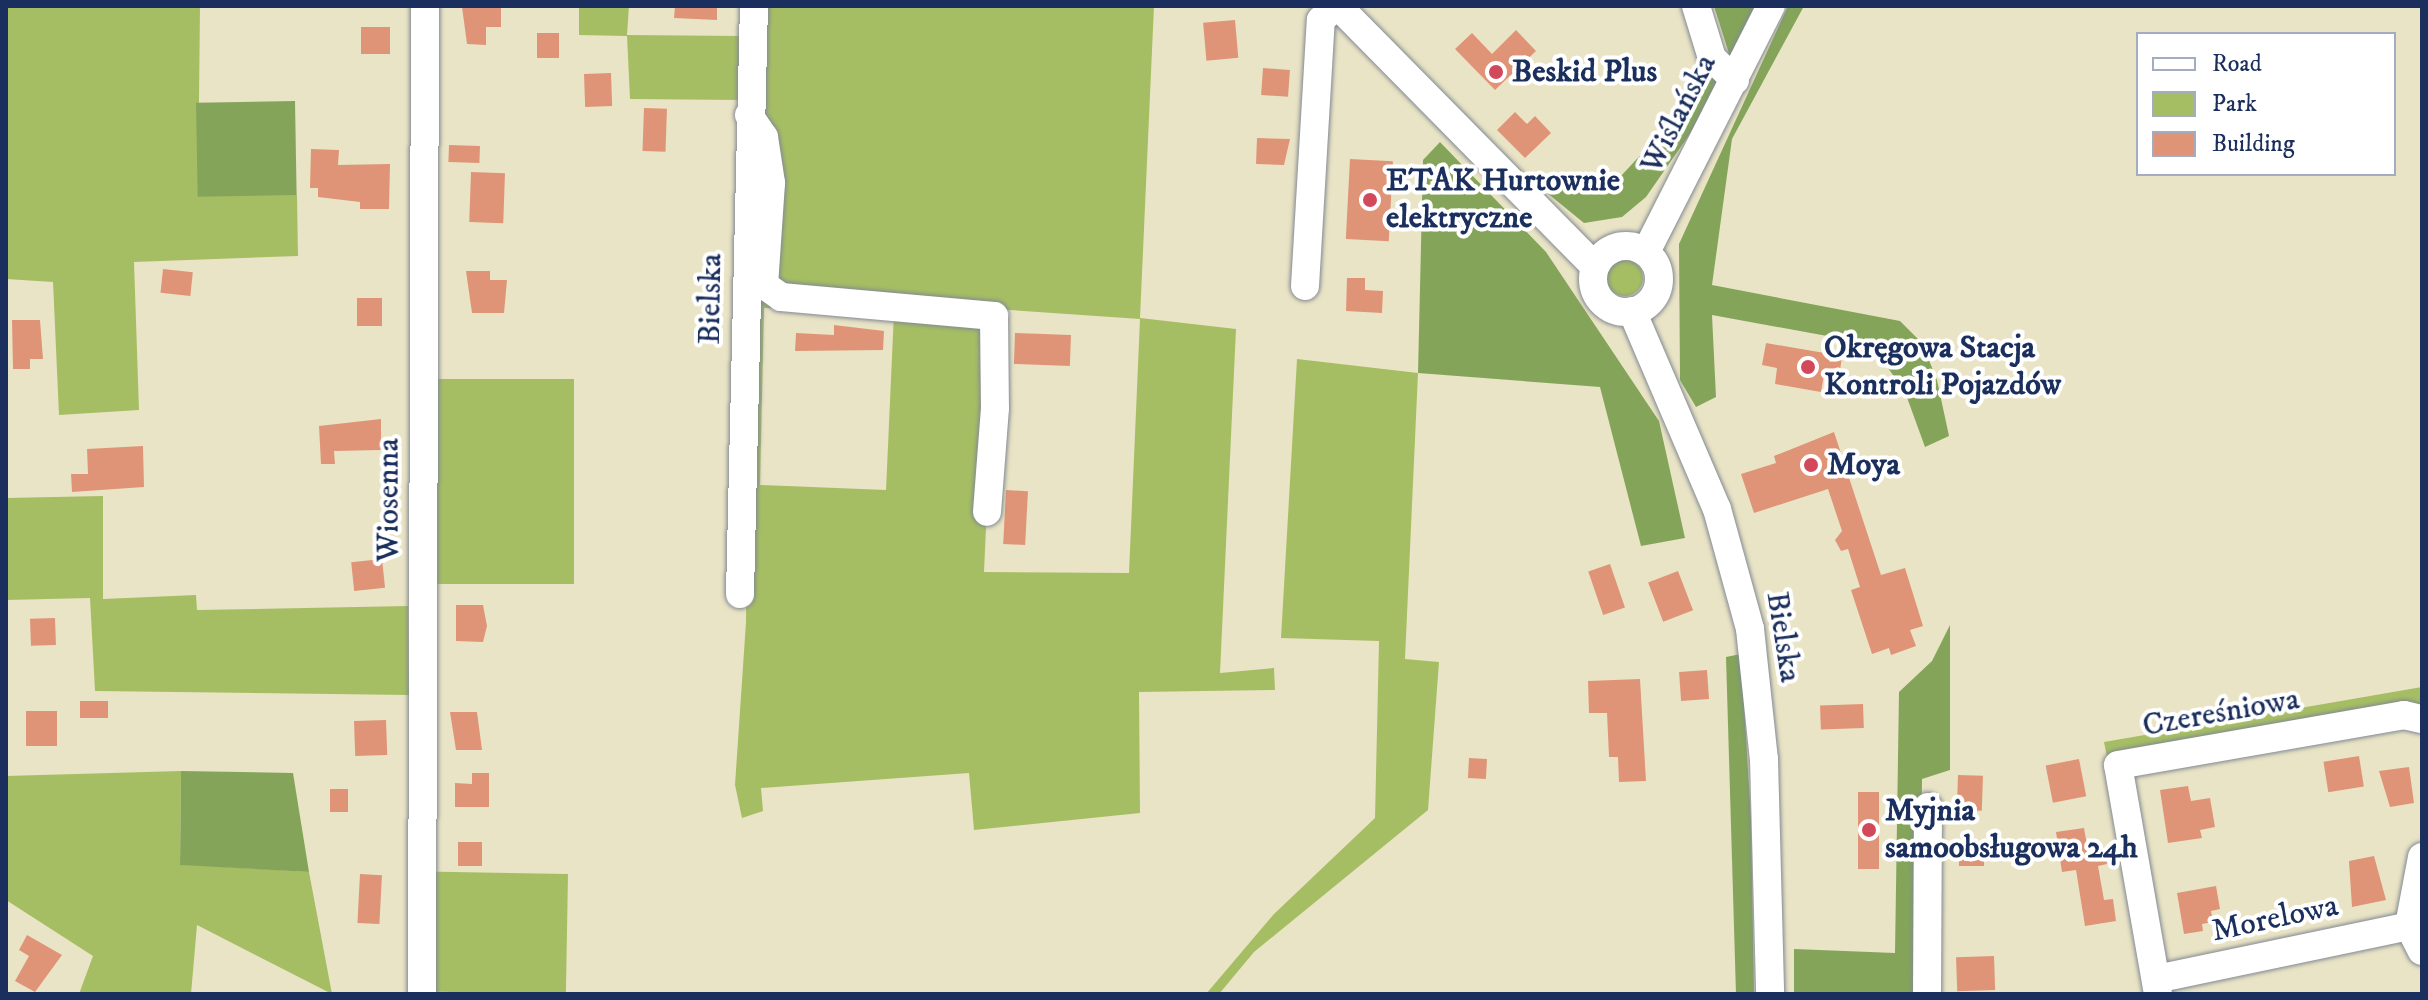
<!DOCTYPE html>
<meta charset="utf-8">
<style>
body{margin:0}
#map{position:relative;width:2428px;height:1000px;overflow:hidden;background:#eae4c6;font-family:"IM FELL DW Pica",serif}
div>[style]{position:absolute}
[style*='--x']{left:calc(var(--x)*1px);top:calc(var(--y)*1px);width:calc(var(--w)*1px);rotate:calc(var(--a)*1deg)}
.green>*{inset:0;background:#a6be63;transform-origin:0 0}
.round{border-radius:50%}
.forest>*{inset:0;background:#84a559;transform-origin:0 0}
.building>*{inset:0;background:#e09477;transform-origin:0 0}
.roads{filter:drop-shadow(0 0 2px #828a92) drop-shadow(0 0 2px #828a92)}
.minor>*{height:28px;margin:-14px;padding:0 14px;transform-origin:14px;border-radius:14px;background:#fff}
.minor>.ring{margin:-14px;padding:0;box-sizing:content-box;background:none;border:28px solid #fff;border-radius:50%}
.dots>*{width:22px;height:22px;translate:-50% -50%;box-sizing:border-box;border:4px solid #fff;border-radius:50%}
span{translate:-50% -50%;white-space:nowrap;text-align:center;line-height:1.15;-webkit-text-stroke:8px #fff;paint-order:stroke}
.poi-label{font-size:32px;color:#1b2f5e;font-weight:700}
.left{translate:0 -50%;text-align:left}
.street-label{font-size:32px;color:#1b2f5e}
.frame{position:absolute;inset:0;border:8px solid #1b2f5e;pointer-events:none}
.legend{position:absolute;left:2136px;top:32px;width:260px;height:144px;box-sizing:border-box;background:#fff;border:2px solid #a4acbf;margin:0;padding:10px 14px;list-style:none;font-size:24px;color:#1b2f5e}
.legend li{display:flex;align-items:center;gap:16px;height:40px}
.legend b{width:40px;border:2px solid #a4acbf}
</style>
<div id="map">
<div class="green">
<div style="clip-path:polygon(6px 6px,200px 6px,198px 195px,297px 195px,298px 256px,134px 262px,139px 410px,59px 415px,53px 282px,6px 279px)"></div>
<div style="clip-path:polygon(579px 6px,629px 6px,627px 35px,742px 36px,739px 100px,630px 99px,627px 36px,579px 35px)"></div>
<div style="clip-path:polygon(evenodd,762px 6px,1154px 6px,1140px 318px,1236px 329px,1220px 673px,1274px 668px,1275px 690px,1139px 692px,1140px 813px,974px 830px,969px 773px,761px 788px,763px 811px,742px 818px,735px 785px,746px 622px,749px 287px,762px 6px,764px 308px,894px 312px,886px 490px,760px 485px,764px 308px,762px 6px,996px 309px,1140px 319px,1129px 573px,984px 572px,996px 309px)"></div>
<div class="round" style="left:1607px;top:260px;width:36px;height:36px"></div>
<div style="clip-path:polygon(1297px 359px,1418px 373px,1405px 659px,1439px 662px,1428px 810px,1254px 952px,1219px 994px,1206px 994px,1274px 914px,1375px 818px,1379px 641px,1281px 638px)"></div>
<div style="left:574px;top:379px;width:205px;height:143px;rotate:90deg"></div>
<div style="clip-path:polygon(103px 496px,103px 599px,196px 595px,197px 610px,408px 606px,409px 695px,95px 691px,90px 598px,6px 600px,6px 498px)"></div>
<div style="clip-path:polygon(2422px 687px,2422px 714px,2108px 762px,2104px 742px)"></div>
<div style="clip-path:polygon(181px 771px,180px 864px,309px 872px,332px 994px,197px 925px,191px 994px,79px 994px,93px 956px,6px 900px,6px 776px)"></div>
<div style="left:568px;top:874px;width:120px;height:142px;rotate:91deg"></div>
</div>
<div class="forest">
<div style="clip-path:polygon(1714px 6px,1758px 6px,1731px 60px)"></div>
<div style="clip-path:polygon(1788px 6px,1804px 6px,1732px 139px,1712px 285px,1900px 321px,1922px 343px,1937px 380px,1949px 436px,1925px 447px,1905px 392px,1871px 344px,1712px 315px,1716px 397px,1696px 407px,1680px 380px,1679px 244px)"></div>
<div style="clip-path:polygon(1714px 76px,1721px 89px,1646px 197px,1622px 217px,1584px 223px,1541px 188px,1607px 191px)"></div>
<div style="left:295px;top:101px;width:94px;height:99px;rotate:89deg"></div>
<div style="clip-path:polygon(1440px 142px,1546px 252px,1659px 421px,1685px 538px,1641px 546px,1600px 387px,1418px 373px,1423px 160px)"></div>
<div style="clip-path:polygon(1950px 625px,1950px 770px,1922px 779px,1920px 994px,1794px 994px,1794px 949px,1895px 953px,1899px 692px,1932px 661px)"></div>
<div style="clip-path:polygon(1741px 654px,1751px 820px,1754px 994px,1736px 994px,1726px 657px)"></div>
<div style="clip-path:polygon(181px 771px,293px 773px,309px 872px,180px 865px)"></div>
</div>
<div class="building">
<div style="clip-path:polygon(675px 6px,717px 6px,717px 20px,674px 18px)"></div>
<div style="clip-path:polygon(462px 7px,501px 8px,501px 27px,486px 27px,486px 45px,467px 44px)"></div>
<div style="left:1235px;top:20px;width:38px;height:32px;rotate:85deg"></div>
<div style="left:361px;top:27px;width:29px;height:27px"></div>
<div style="clip-path:polygon(1516px 30px,1536px 51px,1495px 90px,1455px 49px,1472px 33px,1492px 54px)"></div>
<div style="left:537px;top:33px;width:22px;height:25px"></div>
<div style="left:1263px;top:68px;width:27px;height:27px;rotate:4deg"></div>
<div style="left:611px;top:73px;width:33px;height:27px;rotate:88deg"></div>
<div style="left:644px;top:108px;width:23px;height:43px;rotate:2deg"></div>
<div style="clip-path:polygon(1515px 112px,1527px 124px,1535px 116px,1551px 133px,1525px 158px,1497px 130px)"></div>
<div style="clip-path:polygon(1257px 138px,1290px 139px,1284px 165px,1256px 164px)"></div>
<div style="left:449px;top:145px;width:31px;height:17px;rotate:2deg"></div>
<div style="clip-path:polygon(311px 149px,339px 150px,338px 165px,390px 164px,389px 209px,360px 209px,360px 202px,318px 197px,318px 188px,310px 188px)"></div>
<div style="left:1350px;top:159px;width:43px;height:80px;rotate:3deg"></div>
<div style="left:471px;top:172px;width:34px;height:50px;rotate:2deg"></div>
<div style="left:163px;top:269px;width:30px;height:24px;rotate:6deg"></div>
<div style="clip-path:polygon(466px 271px,490px 271px,490px 280px,507px 280px,504px 313px,472px 313px)"></div>
<div style="clip-path:polygon(1347px 278px,1365px 278px,1365px 290px,1383px 291px,1382px 313px,1346px 311px)"></div>
<div style="left:357px;top:298px;width:25px;height:28px"></div>
<div style="clip-path:polygon(12px 320px,40px 320px,43px 359px,30px 359px,30px 369px,13px 369px)"></div>
<div style="clip-path:polygon(834px 325px,884px 331px,883px 350px,795px 351px,796px 333px,834px 335px)"></div>
<div style="left:1015px;top:333px;width:56px;height:31px;rotate:2deg"></div>
<div style="clip-path:polygon(1766px 343px,1842px 356px,1839px 378px,1824px 375px,1821px 392px,1775px 384px,1777px 368px,1762px 365px)"></div>
<div style="clip-path:polygon(381px 419px,381px 450px,334px 451px,335px 464px,321px 464px,319px 426px)"></div>
<div style="clip-path:polygon(1834px 432px,1881px 575px,1905px 568px,1923px 626px,1910px 630px,1916px 646px,1891px 655px,1889px 648px,1872px 654px,1851px 590px,1860px 587px,1848px 549px,1841px 551px,1835px 540px,1842px 531px,1828px 489px,1754px 513px,1741px 474px,1776px 463px,1774px 456px)"></div>
<div style="clip-path:polygon(143px 446px,144px 487px,72px 492px,71px 474px,88px 474px,87px 449px)"></div>
<div style="left:1006px;top:490px;width:22px;height:54px;rotate:3deg"></div>
<div style="left:382px;top:559px;width:29px;height:31px;rotate:84deg"></div>
<div style="left:1610px;top:564px;width:46px;height:23px;rotate:71deg"></div>
<div style="left:1678px;top:571px;width:42px;height:32px;rotate:69deg"></div>
<div style="clip-path:polygon(456px 605px,483px 605px,487px 626px,483px 642px,456px 641px)"></div>
<div style="left:55px;top:618px;width:27px;height:25px;rotate:88deg"></div>
<div style="left:1707px;top:670px;width:29px;height:28px;rotate:86deg"></div>
<div style="clip-path:polygon(1640px 679px,1646px 781px,1619px 782px,1618px 757px,1609px 757px,1607px 713px,1589px 713px,1588px 681px)"></div>
<div style="left:80px;top:701px;width:28px;height:17px"></div>
<div style="left:1863px;top:704px;width:24px;height:43px;rotate:88deg"></div>
<div style="left:26px;top:711px;width:31px;height:35px"></div>
<div style="clip-path:polygon(450px 712px,477px 712px,482px 750px,456px 750px)"></div>
<div style="left:386px;top:720px;width:35px;height:32px;rotate:88deg"></div>
<div style="left:2359px;top:756px;width:31px;height:36px;rotate:81deg"></div>
<div style="left:1469px;top:758px;width:18px;height:20px;rotate:3deg"></div>
<div style="left:2079px;top:759px;width:38px;height:34px;rotate:79deg"></div>
<div style="clip-path:polygon(2409px 767px,2414px 803px,2390px 807px,2379px 771px)"></div>
<div style="clip-path:polygon(472px 773px,489px 773px,489px 807px,455px 807px,455px 783px,472px 784px)"></div>
<div style="left:1958px;top:775px;width:25px;height:35px;rotate:2deg"></div>
<div style="clip-path:polygon(2188px 786px,2191px 801px,2210px 798px,2215px 827px,2200px 830px,2202px 838px,2168px 843px,2160px 790px)"></div>
<div style="left:330px;top:789px;width:18px;height:23px"></div>
<div style="left:1858px;top:792px;width:21px;height:77px"></div>
<div style="clip-path:polygon(2084px 828px,2088px 851px,2105px 848px,2107px 864px,2098px 866px,2104px 900px,2113px 899px,2116px 921px,2085px 926px,2076px 870px,2062px 872px,2056px 832px)"></div>
<div style="left:458px;top:842px;width:24px;height:24px"></div>
<div style="left:1959px;top:843px;width:25px;height:23px"></div>
<div style="clip-path:polygon(2374px 856px,2386px 900px,2352px 907px,2349px 861px)"></div>
<div style="left:360px;top:874px;width:22px;height:49px;rotate:3deg"></div>
<div style="clip-path:polygon(2216px 886px,2220px 909px,2211px 911px,2213px 922px,2202px 924px,2203px 931px,2184px 934px,2177px 893px)"></div>
<div style="clip-path:polygon(27px 935px,62px 955px,35px 992px,15px 981px,29px 956px,19px 950px)"></div>
<div style="left:1994px;top:956px;width:34px;height:38px;rotate:88deg"></div>
</div>
<div class="roads">
<div class="minor">
<div style="--x:1338;--y:6;--w:366;--a:45.4"></div>
<div style="--x:1696;--y:6;--w:54;--a:72.9"></div>
<div style="--x:1712;--y:58;--w:32;--a:44"></div>
<div style="--x:749;--y:115;--w:27;--a:56"></div>
<div style="--x:764;--y:137;--w:47;--a:81.3"></div>
<div style="--x:771;--y:183;--w:102;--a:93.9"></div>
<div style="--x:764;--y:285;--w:21;--a:35"></div>
<div style="--x:781;--y:297;--w:214;--a:5.1"></div>
<div style="--x:994;--y:316;--w:92;--a:89.4"></div>
<div style="--x:995;--y:408;--w:104;--a:94.4"></div>
<div class="ring" style="left:1593px;top:246px;width:38px;height:38px"></div>
<div style="--x:1646;--y:252;--w:276;--a:-63.1"></div>
<div style="--x:1305;--y:286;--w:266;--a:-86.6"></div>
<div style="--x:1321;--y:20;--w:20;--a:-45"></div>
<div style="--x:1632;--y:311;--w:215;--a:66.8"></div>
<div style="--x:1717;--y:509;--w:124;--a:74.6"></div>
<div style="--x:1750;--y:629;--w:131;--a:83.9"></div>
<div style="--x:1764;--y:759;--w:235;--a:88.5"></div>
<div style="--x:740;--y:594;--w:588;--a:-88.64"></div>
<div style="--x:2422;--y:857;--w:70;--a:100.7"></div>
<div style="--x:2409;--y:926;--w:28;--a:63"></div>
<div style="--x:2156;--y:979;--w:258;--a:-11.8"></div>
<div style="--x:422;--y:994;--w:988;--a:-89.83"></div>
<div style="--x:1927;--y:994;--w:187;--a:-89.7"></div>
<div style="--x:2158;--y:994;--w:232;--a:-99.9"></div>
<div style="--x:2118;--y:765;--w:290;--a:-9.9"></div>
<div style="--x:2404;--y:715;--w:18;--a:13"></div>
</div>
</div>
<div class="dots">
<div style="left:1496px;top:72px;background:#d1495b"></div>
<div style="left:1370px;top:200px;background:#d1495b"></div>
<div style="left:1808px;top:367px;background:#d1495b"></div>
<div style="left:1811px;top:465px;background:#d1495b"></div>
<div style="left:1869px;top:830px;background:#d1495b"></div>
</div>
<div class="poi-label">
<span class="left" style="left:1512px;top:72px">Beskid Plus</span>
<span class="left" style="left:1386px;top:200px">ETAK Hurtownie<br>elektryczne</span>
<span class="left" style="left:1824px;top:367px">Okręgowa Stacja<br>Kontroli Pojazdów</span>
<span class="left" style="left:1827px;top:465px">Moya</span>
<span class="left" style="left:1885px;top:830px">Myjnia<br>samoobsługowa 24h</span>
</div>
<div class="street-label">
<span style="left:1679px;top:114px;rotate:-63deg">Wiślańska</span>
<span style="left:711px;top:299px;rotate:-89deg">Bielska</span>
<span style="left:389px;top:500px;rotate:-90deg">Wiosenna</span>
<span style="left:1783px;top:637px;rotate:81deg">Bielska</span>
<span style="left:2221px;top:713px;rotate:-10deg">Czereśniowa</span>
<span style="left:2275px;top:919px;rotate:-12deg">Morelowa</span>
</div>
<div class="frame"></div>
<ul class="legend">
<li><b style="height:10px;background:#fff"></b>Road</li>
<li><b style="height:22px;background:#a6be63"></b>Park</li>
<li><b style="height:22px;background:#e09477"></b>Building</li>
</ul>
</div>
